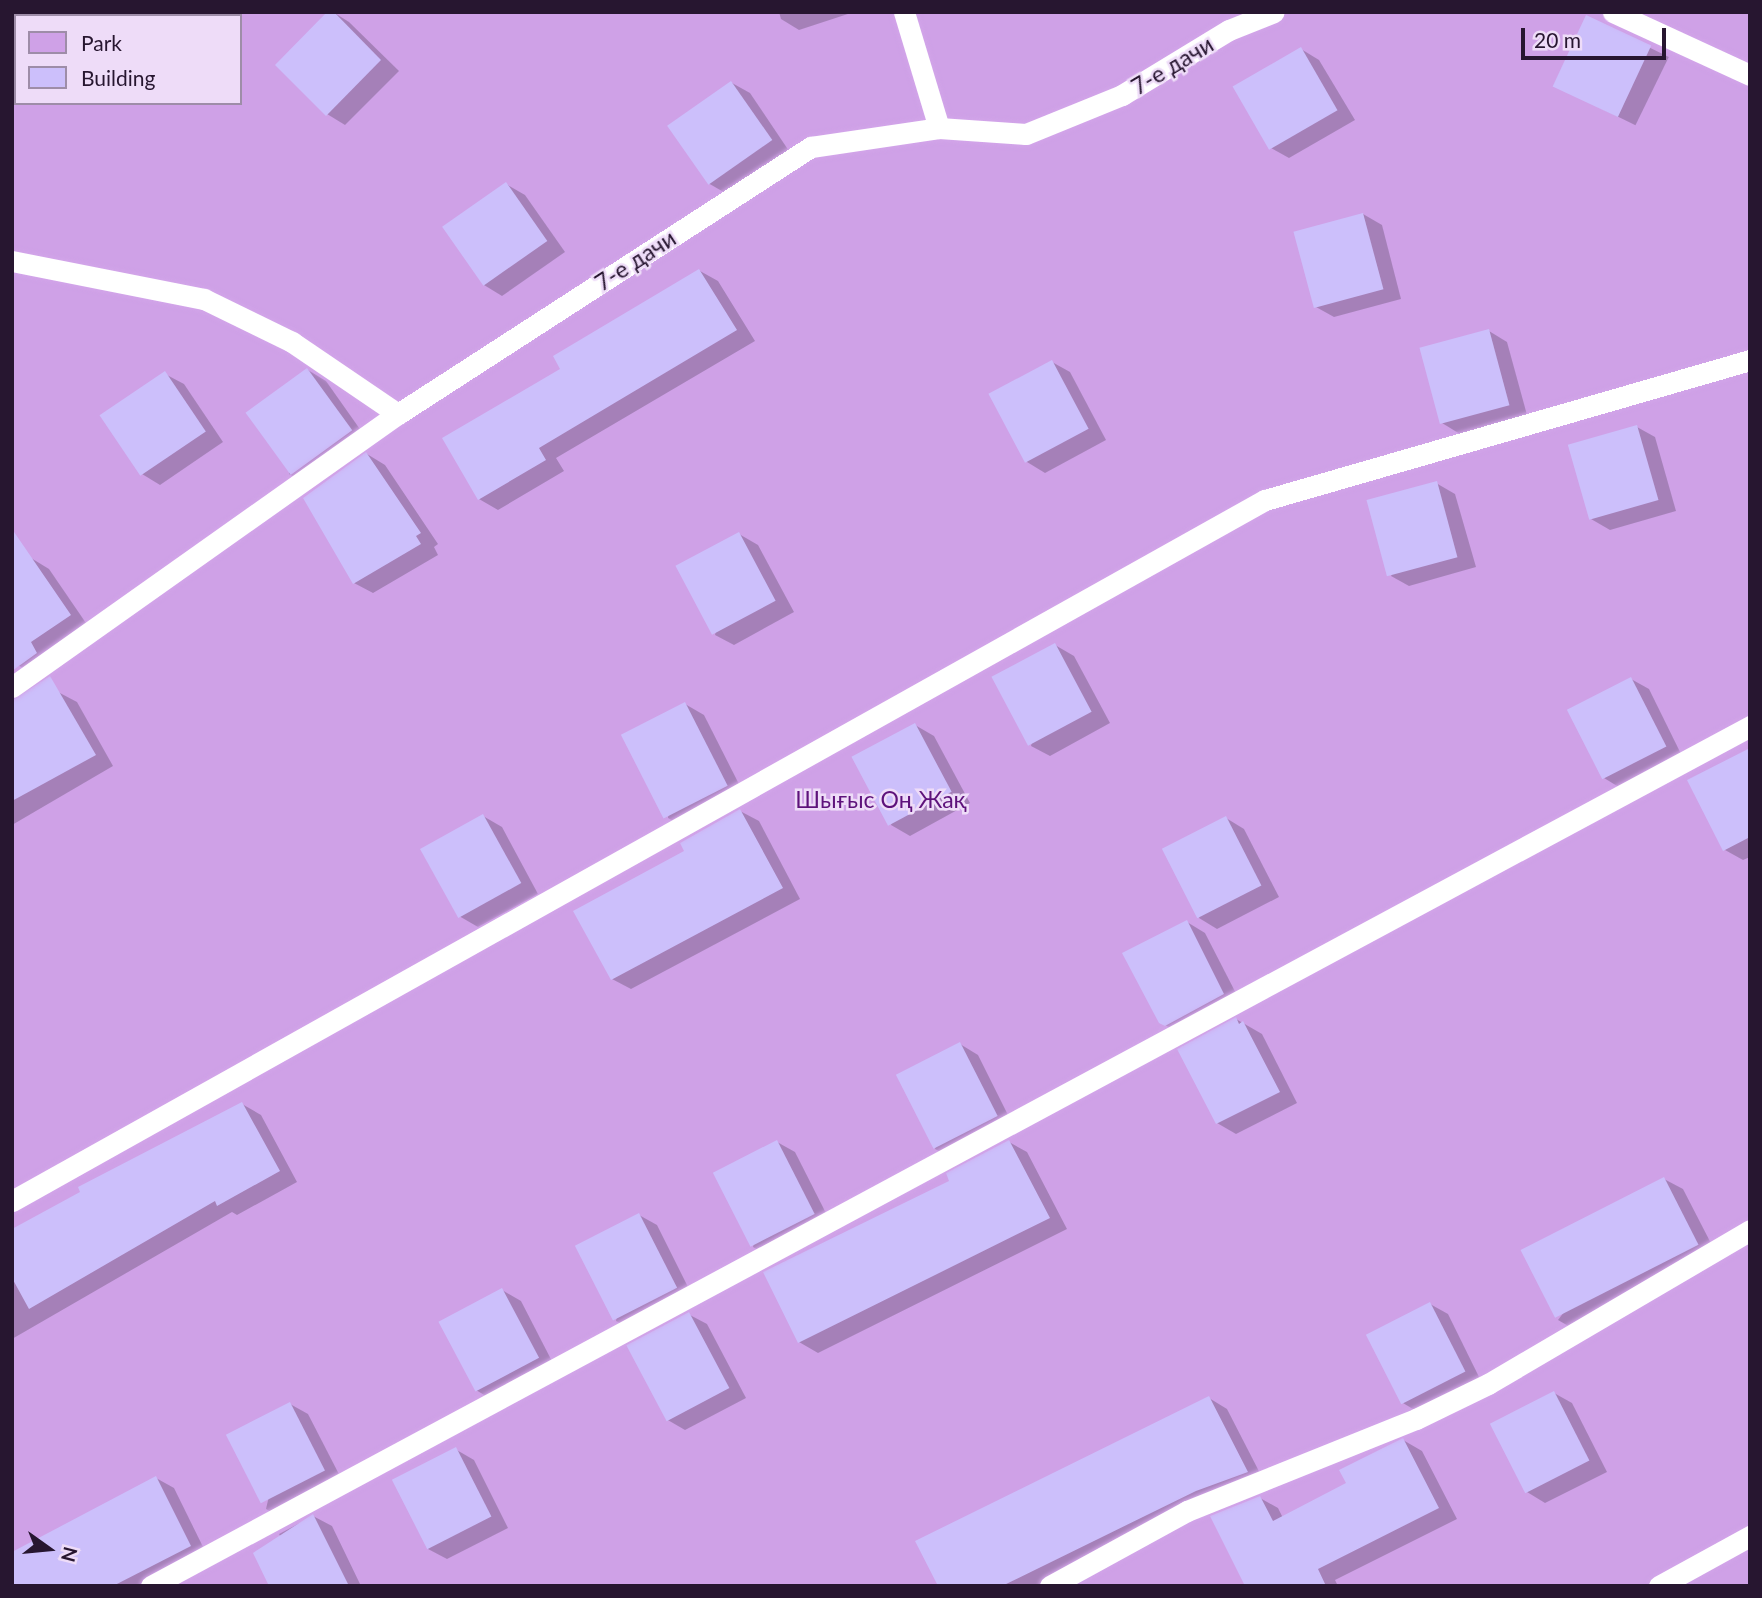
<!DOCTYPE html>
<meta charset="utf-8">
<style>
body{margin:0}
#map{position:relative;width:1762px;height:1598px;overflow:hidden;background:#eedcf8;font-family:Lato,sans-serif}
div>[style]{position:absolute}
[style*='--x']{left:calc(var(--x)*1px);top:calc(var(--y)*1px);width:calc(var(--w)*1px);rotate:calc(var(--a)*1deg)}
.green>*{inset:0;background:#cfa1e7}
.shadow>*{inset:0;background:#0003;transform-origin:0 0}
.building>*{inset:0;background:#ccbffb;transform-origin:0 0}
.roads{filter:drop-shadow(0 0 2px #d2a5e9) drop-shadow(0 0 2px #d2a5e9)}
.lane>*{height:21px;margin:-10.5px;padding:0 10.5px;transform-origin:10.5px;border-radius:10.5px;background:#fff}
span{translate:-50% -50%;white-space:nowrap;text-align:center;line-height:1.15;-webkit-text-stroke:5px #eedcf8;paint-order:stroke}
.street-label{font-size:23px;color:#271630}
.park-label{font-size:23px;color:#5e127b}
.frame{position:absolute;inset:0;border:14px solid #271630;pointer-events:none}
.legend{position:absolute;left:14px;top:14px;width:228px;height:91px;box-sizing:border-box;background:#eedcf8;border:2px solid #9e8da8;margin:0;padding:9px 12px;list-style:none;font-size:21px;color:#271630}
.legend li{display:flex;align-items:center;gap:14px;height:35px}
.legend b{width:35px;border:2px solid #9e8da8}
.north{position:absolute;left:14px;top:1514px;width:70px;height:70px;-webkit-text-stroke:5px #eedcf8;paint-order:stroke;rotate:105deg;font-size:19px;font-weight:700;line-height:28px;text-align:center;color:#271630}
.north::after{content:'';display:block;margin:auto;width:24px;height:32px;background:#271630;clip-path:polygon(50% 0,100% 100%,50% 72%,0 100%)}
.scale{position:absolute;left:1521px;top:28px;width:145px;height:32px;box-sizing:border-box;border:4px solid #271630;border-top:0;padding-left:9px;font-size:21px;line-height:24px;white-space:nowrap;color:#271630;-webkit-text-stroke:5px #eedcf8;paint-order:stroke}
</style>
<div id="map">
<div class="green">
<div style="clip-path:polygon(evenodd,12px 12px,1750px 12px,1750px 1586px,12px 1586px,12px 12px,16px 16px,240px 16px,240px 103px,16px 103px,16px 16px)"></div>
</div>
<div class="shadow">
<div style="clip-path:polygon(333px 12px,349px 22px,399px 71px,345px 125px,327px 114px)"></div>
<div style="clip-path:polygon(779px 12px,854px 12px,799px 30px,781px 19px)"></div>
<div style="left:1587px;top:17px;width:91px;height:76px;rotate:26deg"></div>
<div style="clip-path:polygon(1301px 49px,1319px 60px,1355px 120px,1289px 158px,1271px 148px)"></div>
<div style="clip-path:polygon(732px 83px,750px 93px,789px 151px,727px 194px,708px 183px)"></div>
<div style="clip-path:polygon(506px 184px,525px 195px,565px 252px,502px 296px,484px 285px)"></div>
<div style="clip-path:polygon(1363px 214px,1382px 225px,1401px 299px,1334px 317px,1316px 307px)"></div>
<div style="clip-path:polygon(700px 271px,718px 281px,755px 341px,556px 458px,564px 471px,498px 510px,479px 499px,563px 370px)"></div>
<div style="clip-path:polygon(1489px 331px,1507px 342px,1527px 415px,1460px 434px,1442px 423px)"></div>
<div style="clip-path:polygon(1052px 362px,1070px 372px,1106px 440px,1045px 473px,1027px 462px)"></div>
<div style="clip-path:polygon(308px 370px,326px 381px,369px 442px,308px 485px,289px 474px)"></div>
<div style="clip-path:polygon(165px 374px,184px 384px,223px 442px,160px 485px,142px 474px)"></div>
<div style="clip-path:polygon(1637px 427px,1655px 437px,1676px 511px,1610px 530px,1591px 519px)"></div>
<div style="clip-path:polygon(367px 454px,385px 465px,438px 544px,434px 547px,438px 555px,373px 593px,354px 583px)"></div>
<div style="clip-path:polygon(1436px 483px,1455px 494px,1476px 567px,1409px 586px,1391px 576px)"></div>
<div style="clip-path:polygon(739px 534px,758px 545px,794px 612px,734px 645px,715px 635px)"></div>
<div style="clip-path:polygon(31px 558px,49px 569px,88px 626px,25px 669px,12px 662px)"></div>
<div style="clip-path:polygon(1055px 645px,1074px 656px,1110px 723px,1050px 756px,1031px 746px)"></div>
<div style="clip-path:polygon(1631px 679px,1649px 689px,1683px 758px,1622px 789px,1604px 778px)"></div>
<div style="clip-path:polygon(58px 692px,77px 702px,113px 766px,12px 825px,12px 719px)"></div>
<div style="clip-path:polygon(685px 704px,704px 715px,745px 796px,687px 829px,668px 818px)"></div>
<div style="clip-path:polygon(915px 725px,934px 736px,970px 803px,910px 836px,891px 825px)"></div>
<div style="clip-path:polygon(1750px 751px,1750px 857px,1743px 860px,1725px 850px)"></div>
<div style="clip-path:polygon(740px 811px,759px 821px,800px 899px,631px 989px,612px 979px)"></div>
<div style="clip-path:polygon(483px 816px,502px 827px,538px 894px,478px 927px,459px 916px)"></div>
<div style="clip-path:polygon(1226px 818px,1244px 829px,1279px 897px,1217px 929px,1199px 918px)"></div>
<div style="clip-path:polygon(1187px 922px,1205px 933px,1242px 1005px,1179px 1033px,1160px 1022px)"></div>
<div style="clip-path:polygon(1236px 1019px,1262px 1034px,1297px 1103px,1236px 1134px,1217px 1123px)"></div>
<div style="clip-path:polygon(960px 1044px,978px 1055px,1014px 1127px,954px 1159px,935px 1149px)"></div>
<div style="clip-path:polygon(242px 1104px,261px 1115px,297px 1182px,237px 1215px,232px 1212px,12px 1339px,12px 1231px,83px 1192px,80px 1187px)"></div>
<div style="clip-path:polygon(777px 1142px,795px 1152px,832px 1225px,771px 1258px,753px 1247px)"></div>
<div style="clip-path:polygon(1009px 1142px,1027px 1152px,1067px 1229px,818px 1353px,799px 1342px,765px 1274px,952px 1182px)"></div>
<div style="clip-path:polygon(1664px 1179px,1683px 1189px,1717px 1255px,1577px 1331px,1558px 1320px)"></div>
<div style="clip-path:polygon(639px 1215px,657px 1225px,694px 1299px,634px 1331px,616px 1321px)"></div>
<div style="clip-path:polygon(502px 1290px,521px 1301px,556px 1369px,494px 1401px,476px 1390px)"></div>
<div style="clip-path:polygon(1430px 1304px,1448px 1314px,1482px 1383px,1421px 1414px,1403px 1403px)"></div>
<div style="clip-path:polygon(688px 1314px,707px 1324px,746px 1398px,685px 1430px,666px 1419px)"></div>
<div style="clip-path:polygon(1554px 1393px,1572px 1403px,1607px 1472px,1545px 1503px,1527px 1492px)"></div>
<div style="clip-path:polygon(1209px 1398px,1227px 1409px,1265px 1483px,1048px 1586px,940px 1586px)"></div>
<div style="clip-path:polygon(290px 1404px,308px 1414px,343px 1482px,284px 1519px,266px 1509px)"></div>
<div style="clip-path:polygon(1403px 1440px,1422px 1451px,1457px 1519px,1335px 1580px,1338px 1586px,1247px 1586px,1260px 1498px,1278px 1508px,1283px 1518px,1348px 1484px)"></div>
<div style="clip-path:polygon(455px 1449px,474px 1460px,508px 1528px,447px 1559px,428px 1549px)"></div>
<div style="clip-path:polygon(156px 1478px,174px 1488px,208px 1557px,153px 1586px,12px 1586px)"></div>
<div style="clip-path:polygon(313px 1516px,332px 1526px,361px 1586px,271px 1586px,282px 1540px,279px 1534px)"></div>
</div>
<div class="building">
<div style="clip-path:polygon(327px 12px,334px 12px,381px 60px,326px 116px,275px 65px)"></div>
<div style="left:1586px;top:15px;width:72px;height:79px;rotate:25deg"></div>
<div style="left:1301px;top:47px;width:73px;height:79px;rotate:60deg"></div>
<div style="left:731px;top:81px;width:72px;height:78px;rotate:55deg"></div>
<div style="left:506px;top:182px;width:72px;height:78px;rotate:55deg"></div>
<div style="left:1363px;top:213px;width:79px;height:72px;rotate:75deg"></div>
<div style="clip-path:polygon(699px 269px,737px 330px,539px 448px,546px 460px,478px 500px,442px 438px,560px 369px,553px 356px)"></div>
<div style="left:1489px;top:329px;width:79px;height:72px;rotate:75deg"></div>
<div style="left:1052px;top:360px;width:78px;height:72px;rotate:62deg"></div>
<div style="left:307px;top:368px;width:77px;height:76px;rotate:54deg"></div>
<div style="left:165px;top:371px;width:73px;height:79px;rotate:56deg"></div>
<div style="left:1637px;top:425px;width:78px;height:72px;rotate:74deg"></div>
<div style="clip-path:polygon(366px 452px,421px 533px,416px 536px,421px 544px,353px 584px,303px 498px)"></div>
<div style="left:1437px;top:481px;width:79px;height:73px;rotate:75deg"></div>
<div style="clip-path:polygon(12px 529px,71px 615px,31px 642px,37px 653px,12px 671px)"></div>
<div style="left:739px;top:532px;width:78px;height:72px;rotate:62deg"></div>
<div style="left:1055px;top:643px;width:78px;height:72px;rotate:62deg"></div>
<div style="clip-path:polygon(50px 676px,96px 755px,12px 801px,12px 700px)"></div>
<div style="left:1631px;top:677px;width:78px;height:72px;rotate:63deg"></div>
<div style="left:685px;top:702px;width:94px;height:72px;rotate:63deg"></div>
<div style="left:915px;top:723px;width:78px;height:72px;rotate:62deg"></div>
<div style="clip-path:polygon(1750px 748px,1750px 837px,1723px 851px,1687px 780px)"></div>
<div style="clip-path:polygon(740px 809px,783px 888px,611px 980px,573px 911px,684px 851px,680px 843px)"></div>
<div style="left:483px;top:814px;width:79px;height:72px;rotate:61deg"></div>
<div style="left:1226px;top:816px;width:78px;height:72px;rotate:63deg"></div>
<div style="clip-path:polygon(1187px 920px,1224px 994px,1165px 1026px,1159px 1023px,1122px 953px)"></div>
<div style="clip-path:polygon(1236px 1017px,1239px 1024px,1243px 1021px,1280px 1092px,1216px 1124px,1177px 1049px)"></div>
<div style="left:960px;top:1042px;width:83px;height:72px;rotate:63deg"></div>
<div style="clip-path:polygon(242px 1102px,280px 1171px,217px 1206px,215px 1201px,29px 1309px,12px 1278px,12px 1229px,80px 1192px,78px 1187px)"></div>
<div style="left:777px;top:1140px;width:83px;height:72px;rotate:63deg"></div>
<div style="clip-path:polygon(1009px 1140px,1050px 1218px,798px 1343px,763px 1272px,949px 1181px,946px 1173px)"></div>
<div style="left:1664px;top:1177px;width:76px;height:161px;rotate:63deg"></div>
<div style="left:639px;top:1213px;width:84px;height:72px;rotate:63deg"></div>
<div style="left:502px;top:1288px;width:79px;height:72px;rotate:62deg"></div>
<div style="left:1430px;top:1302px;width:78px;height:72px;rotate:63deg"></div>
<div style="left:689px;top:1312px;width:86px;height:71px;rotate:62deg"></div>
<div style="left:1554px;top:1391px;width:78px;height:72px;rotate:63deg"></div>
<div style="clip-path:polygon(1209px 1396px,1248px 1472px,1196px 1491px,1002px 1586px,938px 1586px,915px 1541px)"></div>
<div style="left:290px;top:1402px;width:77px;height:72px;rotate:63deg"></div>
<div style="clip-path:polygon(1403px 1438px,1439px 1508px,1318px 1569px,1326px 1586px,1245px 1586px,1210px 1516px,1260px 1496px,1273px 1521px,1346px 1483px,1339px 1470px)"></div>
<div style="left:456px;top:1447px;width:78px;height:72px;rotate:63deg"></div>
<div style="clip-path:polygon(156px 1476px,191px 1546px,113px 1586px,12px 1586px,12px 1552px)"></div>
<div style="clip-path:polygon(313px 1514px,349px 1586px,269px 1586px,253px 1553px)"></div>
</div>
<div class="roads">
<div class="lane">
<div style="--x:904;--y:12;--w:121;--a:73.2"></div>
<div style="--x:1613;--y:12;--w:151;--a:24.7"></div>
<div style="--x:12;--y:261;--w:196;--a:11.2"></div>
<div style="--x:204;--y:299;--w:98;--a:26"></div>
<div style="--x:292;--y:342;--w:128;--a:34.2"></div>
<div style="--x:398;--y:414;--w:492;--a:-32.9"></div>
<div style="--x:811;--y:147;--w:129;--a:-8.4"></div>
<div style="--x:939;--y:128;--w:87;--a:3.9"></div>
<div style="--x:1026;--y:134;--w:104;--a:-22.1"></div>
<div style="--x:1122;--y:95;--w:125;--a:-31.3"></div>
<div style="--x:1229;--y:30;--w:48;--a:-21.8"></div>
<div style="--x:12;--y:687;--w:473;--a:-35.3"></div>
<div style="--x:12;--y:1201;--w:1436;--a:-29.23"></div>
<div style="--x:1265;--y:500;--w:505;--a:-16.1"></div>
<div style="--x:151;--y:1586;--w:1816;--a:-28.27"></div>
<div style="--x:1050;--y:1586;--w:156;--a:-28.7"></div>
<div style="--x:1187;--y:1511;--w:247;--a:-21.9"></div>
<div style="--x:1416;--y:1419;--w:80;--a:-25.9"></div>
<div style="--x:1488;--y:1384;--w:304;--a:-30.4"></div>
<div style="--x:1659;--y:1586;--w:104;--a:-28.8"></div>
</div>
</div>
<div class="street-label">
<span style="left:1172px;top:65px;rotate:-31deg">7-е дачи</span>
<span style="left:635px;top:260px;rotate:-33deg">7-е дачи</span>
</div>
<div class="park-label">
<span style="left:881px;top:799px">Шығыс Оң Жақ</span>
</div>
<div class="frame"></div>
<ul class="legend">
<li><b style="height:19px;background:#cfa1e7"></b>Park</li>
<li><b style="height:19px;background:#ccbffb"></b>Building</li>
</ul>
<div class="north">N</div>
<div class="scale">20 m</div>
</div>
